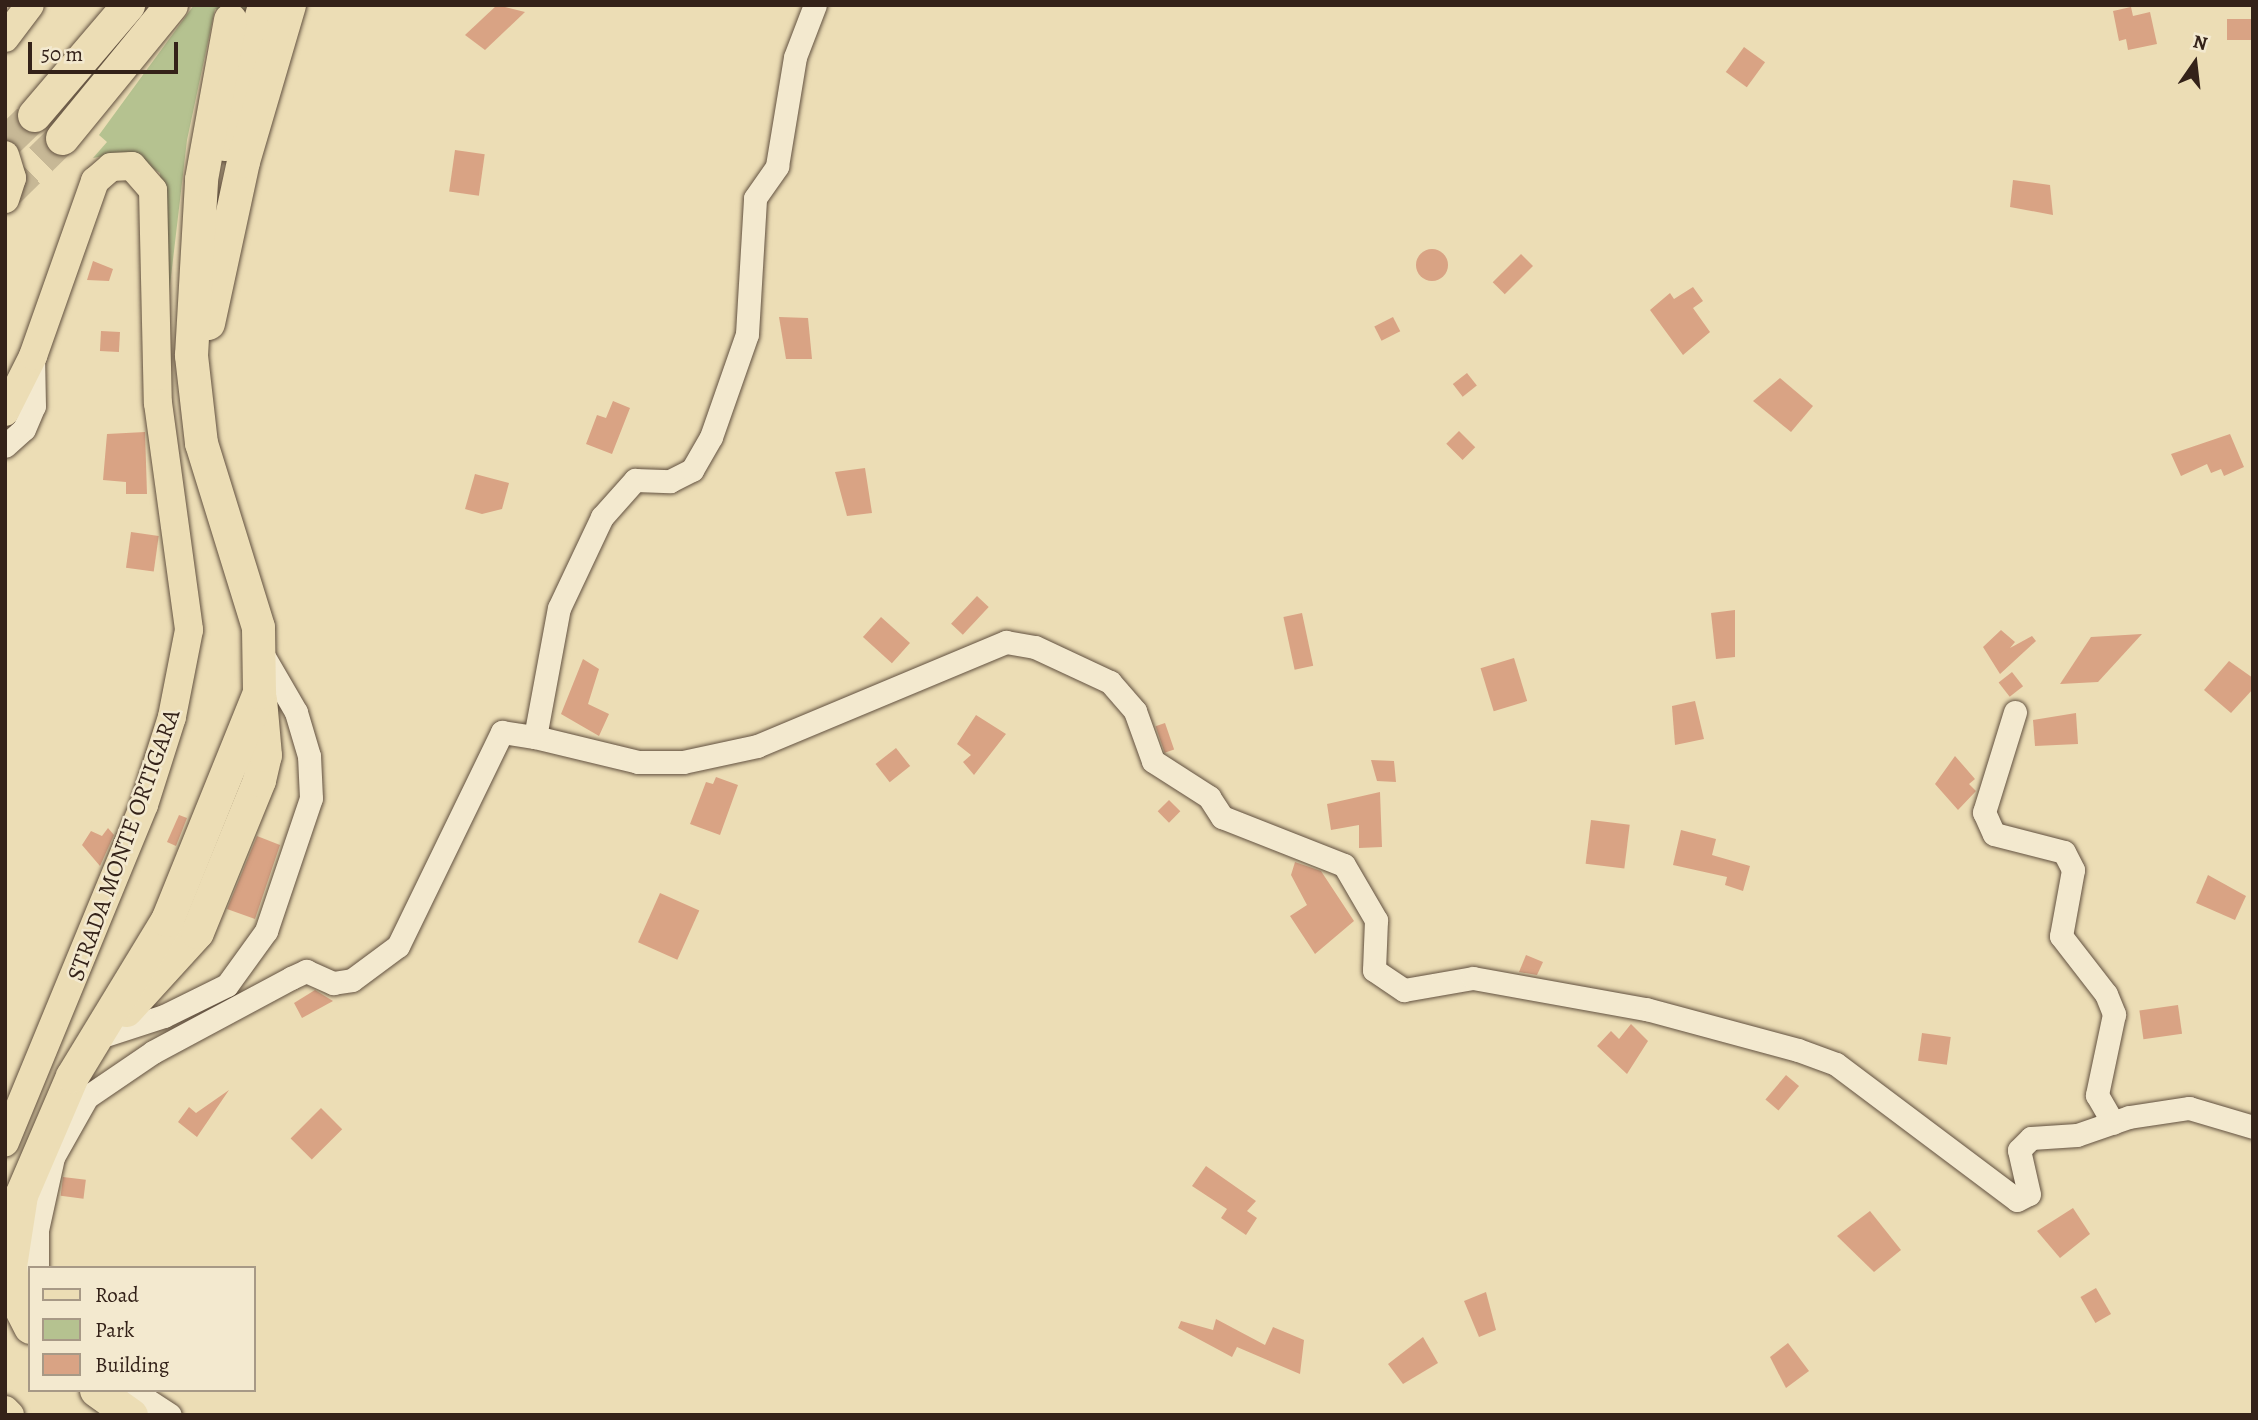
<!DOCTYPE html>
<style>
body{margin:0}
#map{position:relative;width:2258px;height:1420px;overflow:hidden;background:#ecddb5;font-family:Alegreya,serif}
div>[style]{position:absolute}
[style*='--x']{left:calc(var(--x)*1px);top:calc(var(--y)*1px);width:calc(var(--w)*1px);rotate:calc(var(--a)*1deg)}
.green>*{inset:0;background:#b5c290}
.building>*{inset:0;background:#d9a384;transform-origin:0 0}
.round{border-radius:50%}
.highway-tunnel>*{height:33px;margin-top:-16.5px;transform-origin:0;background:repeating-linear-gradient(90deg,#c7b896 0 33px,transparent 0 50px)}
.roads{filter:drop-shadow(0 0 2px #625140) drop-shadow(0 0 2px #625140)}
.minor>*{height:23px;margin:-11.5px;padding:0 11.5px;transform-origin:11.5px;border-radius:11.5px;background:#f3e9cf}
.major>*{height:28px;margin:-14px;padding:0 14px;transform-origin:14px;border-radius:14px;background:#ecddb5}
.highway>*{height:33px;margin:-16.5px;padding:0 16.5px;transform-origin:16.5px;border-radius:16.5px;background:#ecddb5}
span{translate:-50% -50%;white-space:nowrap;text-align:center;line-height:1.15;-webkit-text-stroke:5px #f3e9cf;paint-order:stroke}
.street-label{font-size:24px;color:#342219}
.frame{position:absolute;inset:0;border:7px solid #342219;pointer-events:none}
.legend{position:absolute;left:28px;top:1266px;width:228px;height:126px;box-sizing:border-box;background:#f3e9cf;border:2px solid #a79986;margin:0;padding:9px 12px;list-style:none;font-size:21px;color:#342219}
.legend li{display:flex;align-items:center;gap:14px;height:35px}
.legend b{width:35px;border:2px solid #a79986}
.north{position:absolute;left:2160px;top:28px;width:70px;height:70px;-webkit-text-stroke:5px #f3e9cf;paint-order:stroke;rotate:14deg;font-size:19px;font-weight:700;line-height:28px;text-align:center;color:#342219}
.north::after{content:'';display:block;margin:auto;width:24px;height:32px;background:#342219;clip-path:polygon(50% 0,100% 100%,50% 72%,0 100%)}
.scale{position:absolute;left:28px;top:42px;width:150px;height:32px;box-sizing:border-box;border:4px solid #342219;border-top:0;padding-left:9px;font-size:21px;line-height:24px;white-space:nowrap;color:#342219;-webkit-text-stroke:5px #f3e9cf;paint-order:stroke}
</style>
<div id="map">
<div class="green">
<div style="clip-path:polygon(194px 5px,248px 5px,244px 18px,215px 9px,187px 140px,165px 328px,160px 173px,127px 152px,93px 158px,107px 142px,99px 135px)"></div>
</div>
<div class="building">
<div style="clip-path:polygon(497px 5px,525px 12px,485px 50px,465px 35px)"></div>
<div style="clip-path:polygon(2131px 7px,2133px 16px,2150px 12px,2157px 44px,2128px 50px,2126px 39px,2119px 41px,2113px 11px)"></div>
<div style="left:2253px;top:19px;width:21px;height:26px;rotate:90deg"></div>
<div style="left:1744px;top:47px;width:26px;height:31px;rotate:36deg"></div>
<div style="left:455px;top:150px;width:30px;height:42px;rotate:8deg"></div>
<div style="clip-path:polygon(2013px 180px,2050px 185px,2053px 215px,2010px 207px)"></div>
<div class="round" style="left:1416px;top:249px;width:32px;height:32px"></div>
<div style="left:1521px;top:254px;width:17px;height:40px;rotate:45deg"></div>
<div style="clip-path:polygon(93px 261px,113px 269px,109px 281px,87px 280px)"></div>
<div style="clip-path:polygon(1693px 287px,1703px 301px,1693px 308px,1710px 332px,1683px 355px,1650px 310px,1670px 293px,1674px 299px)"></div>
<div style="clip-path:polygon(779px 317px,808px 318px,812px 359px,786px 359px)"></div>
<div style="left:1393px;top:317px;width:16px;height:21px;rotate:63deg"></div>
<div style="left:101px;top:331px;width:19px;height:20px;rotate:3deg"></div>
<div style="left:1467px;top:373px;width:16px;height:18px;rotate:52deg"></div>
<div style="clip-path:polygon(1780px 378px,1813px 406px,1791px 432px,1753px 401px)"></div>
<div style="clip-path:polygon(613px 401px,630px 408px,612px 454px,586px 444px,597px 415px,606px 418px)"></div>
<div style="left:1459px;top:431px;width:23px;height:18px;rotate:45deg"></div>
<div style="clip-path:polygon(145px 432px,147px 494px,126px 494px,126px 482px,103px 480px,107px 434px)"></div>
<div style="clip-path:polygon(2230px 434px,2244px 467px,2224px 476px,2221px 469px,2211px 473px,2207px 464px,2181px 476px,2171px 454px)"></div>
<div style="clip-path:polygon(865px 468px,872px 513px,847px 516px,835px 472px)"></div>
<div style="clip-path:polygon(475px 474px,509px 483px,502px 509px,482px 514px,465px 509px)"></div>
<div style="left:131px;top:532px;width:28px;height:36px;rotate:8deg"></div>
<div style="left:977px;top:596px;width:16px;height:38px;rotate:43deg"></div>
<div style="clip-path:polygon(1735px 610px,1735px 657px,1716px 659px,1711px 613px)"></div>
<div style="left:1302px;top:613px;width:54px;height:19px;rotate:78deg"></div>
<div style="left:881px;top:617px;width:39px;height:27px;rotate:42deg"></div>
<div style="clip-path:polygon(2001px 630px,2015px 642px,2010px 648px,2032px 636px,2036px 641px,2000px 674px,1983px 647px)"></div>
<div style="clip-path:polygon(2142px 634px,2098px 682px,2060px 684px,2091px 637px)"></div>
<div style="left:1514px;top:658px;width:45px;height:35px;rotate:73deg"></div>
<div style="clip-path:polygon(583px 659px,599px 669px,588px 704px,609px 714px,599px 736px,561px 714px)"></div>
<div style="clip-path:polygon(2229px 661px,2253px 678px,2253px 689px,2231px 713px,2204px 690px)"></div>
<div style="left:2012px;top:672px;width:18px;height:17px;rotate:52deg"></div>
<div style="clip-path:polygon(1695px 701px,1704px 739px,1675px 745px,1672px 706px)"></div>
<div style="clip-path:polygon(2076px 713px,2078px 744px,2035px 746px,2033px 720px)"></div>
<div style="clip-path:polygon(976px 715px,1006px 734px,974px 775px,963px 762px,971px 755px,957px 744px)"></div>
<div style="left:1165px;top:723px;width:28px;height:10px;rotate:71deg"></div>
<div style="left:896px;top:748px;width:23px;height:26px;rotate:52deg"></div>
<div style="clip-path:polygon(1955px 756px,1975px 779px,1969px 784px,1976px 791px,1958px 810px,1935px 784px)"></div>
<div style="clip-path:polygon(1371px 760px,1394px 761px,1396px 782px,1377px 781px)"></div>
<div style="clip-path:polygon(716px 777px,738px 785px,720px 835px,690px 824px,706px 782px,713px 784px)"></div>
<div style="clip-path:polygon(1380px 792px,1382px 847px,1359px 848px,1359px 825px,1331px 830px,1327px 804px)"></div>
<div style="left:1169px;top:800px;width:16px;height:16px;rotate:45deg"></div>
<div style="clip-path:polygon(179px 815px,187px 818px,176px 846px,167px 842px)"></div>
<div style="left:1591px;top:820px;width:39px;height:44px;rotate:7deg"></div>
<div style="clip-path:polygon(108px 828px,114px 835px,100px 866px,82px 845px,91px 831px,102px 836px)"></div>
<div style="clip-path:polygon(1681px 830px,1716px 839px,1712px 855px,1750px 866px,1743px 891px,1725px 885px,1727px 877px,1673px 865px)"></div>
<div style="clip-path:polygon(257px 836px,280px 845px,255px 919px,227px 909px)"></div>
<div style="clip-path:polygon(1295px 862px,1321px 871px,1354px 921px,1315px 954px,1290px 916px,1307px 905px,1291px 875px)"></div>
<div style="clip-path:polygon(2208px 875px,2246px 896px,2235px 920px,2196px 903px)"></div>
<div style="left:660px;top:893px;width:43px;height:54px;rotate:24deg"></div>
<div style="clip-path:polygon(1526px 955px,1543px 962px,1537px 975px,1519px 972px)"></div>
<div style="clip-path:polygon(315px 990px,333px 1001px,302px 1018px,294px 1003px)"></div>
<div style="left:2178px;top:1005px;width:29px;height:39px;rotate:82deg"></div>
<div style="clip-path:polygon(1631px 1024px,1648px 1041px,1627px 1074px,1597px 1046px,1611px 1031px,1619px 1039px)"></div>
<div style="left:1922px;top:1033px;width:29px;height:28px;rotate:8deg"></div>
<div style="left:1786px;top:1075px;width:17px;height:32px;rotate:40deg"></div>
<div style="clip-path:polygon(229px 1090px,197px 1137px,178px 1122px,189px 1107px,196px 1113px)"></div>
<div style="left:321px;top:1108px;width:30px;height:43px;rotate:45deg"></div>
<div style="clip-path:polygon(1206px 1166px,1256px 1201px,1247px 1211px,1257px 1218px,1246px 1235px,1221px 1218px,1227px 1209px,1192px 1186px)"></div>
<div style="left:63px;top:1177px;width:23px;height:19px;rotate:7deg"></div>
<div style="clip-path:polygon(2073px 1208px,2090px 1234px,2060px 1258px,2037px 1231px)"></div>
<div style="clip-path:polygon(1870px 1211px,1901px 1250px,1874px 1272px,1837px 1236px)"></div>
<div style="left:2096px;top:1288px;width:30px;height:18px;rotate:60deg"></div>
<div style="clip-path:polygon(1486px 1292px,1496px 1330px,1479px 1337px,1464px 1301px)"></div>
<div style="clip-path:polygon(1216px 1319px,1265px 1345px,1273px 1327px,1304px 1340px,1300px 1374px,1237px 1347px,1232px 1357px,1178px 1328px,1181px 1321px,1213px 1330px)"></div>
<div style="clip-path:polygon(1423px 1337px,1438px 1363px,1403px 1384px,1388px 1364px)"></div>
<div style="clip-path:polygon(1788px 1343px,1809px 1371px,1786px 1388px,1770px 1357px)"></div>
</div>
<div class="highway-tunnel">
<div style="--x:5;--y:143;--w:40;--a:-44"></div>
<div style="--x:5;--y:194;--w:80;--a:-44.5"></div>
</div>
<div class="roads">
<div class="minor">
<div style="--x:5;--y:446;--w:25;--a:-42"></div>
<div style="--x:24;--y:429;--w:25;--a:-67"></div>
<div style="--x:34;--y:406;--w:50;--a:-91.1"></div>
<div style="--x:2015;--y:712;--w:105;--a:107.2"></div>
<div style="--x:1984;--y:812;--w:24;--a:66"></div>
<div style="--x:1994;--y:834;--w:72;--a:14.4"></div>
<div style="--x:2064;--y:852;--w:20;--a:63"></div>
<div style="--x:2073;--y:870;--w:67;--a:100.3"></div>
<div style="--x:2061;--y:936;--w:73;--a:52.2"></div>
<div style="--x:2106;--y:994;--w:22;--a:68"></div>
<div style="--x:2114;--y:1014;--w:83;--a:101.9"></div>
<div style="--x:2097;--y:1095;--w:32;--a:60"></div>
<div style="--x:535;--y:737;--w:106;--a:13.6"></div>
<div style="--x:638;--y:762;--w:45;--a:0"></div>
<div style="--x:683;--y:762;--w:76;--a:-12.2"></div>
<div style="--x:757;--y:746;--w:270;--a:-22.7"></div>
<div style="--x:1006;--y:642;--w:29;--a:10"></div>
<div style="--x:1035;--y:647;--w:83;--a:25"></div>
<div style="--x:1110;--y:682;--w:38;--a:49"></div>
<div style="--x:1135;--y:711;--w:53;--a:70.2"></div>
<div style="--x:1153;--y:761;--w:67;--a:32.7"></div>
<div style="--x:1209;--y:797;--w:24;--a:57"></div>
<div style="--x:1222;--y:817;--w:131;--a:21.5"></div>
<div style="--x:1344;--y:865;--w:64;--a:59.8"></div>
<div style="--x:1376;--y:920;--w:50;--a:92.3"></div>
<div style="--x:1374;--y:970;--w:36;--a:34"></div>
<div style="--x:1404;--y:990;--w:70;--a:-9.9"></div>
<div style="--x:1473;--y:978;--w:176;--a:10.2"></div>
<div style="--x:1646;--y:1009;--w:157;--a:15.1"></div>
<div style="--x:1798;--y:1050;--w:40;--a:20.2"></div>
<div style="--x:1836;--y:1064;--w:226;--a:36.9"></div>
<div style="--x:2017;--y:1200;--w:13;--a:-27"></div>
<div style="--x:2029;--y:1194;--w:45;--a:-102.8"></div>
<div style="--x:2019;--y:1150;--w:17;--a:-45"></div>
<div style="--x:2031;--y:1138;--w:46;--a:-3.7"></div>
<div style="--x:2077;--y:1135;--w:55;--a:-19.1"></div>
<div style="--x:2129;--y:1117;--w:61;--a:-8.5"></div>
<div style="--x:2189;--y:1108;--w:67;--a:16.5"></div>
<div style="--x:96;--y:1038;--w:71;--a:-17.9"></div>
<div style="--x:164;--y:1016;--w:70;--a:-26.2"></div>
<div style="--x:227;--y:985;--w:67;--a:-54.2"></div>
<div style="--x:266;--y:931;--w:140;--a:-71.3"></div>
<div style="--x:311;--y:798;--w:42;--a:-92.7"></div>
<div style="--x:309;--y:756;--w:46;--a:-106.5"></div>
<div style="--x:296;--y:712;--w:72;--a:-120.1"></div>
<div style="--x:72;--y:1098;--w:15;--a:-4"></div>
<div style="--x:87;--y:1097;--w:80;--a:-34.3"></div>
<div style="--x:153;--y:1052;--w:157;--a:-28.2"></div>
<div style="--x:291;--y:978;--w:17;--a:-25"></div>
<div style="--x:306;--y:971;--w:30;--a:24"></div>
<div style="--x:333;--y:983;--w:19;--a:-9"></div>
<div style="--x:352;--y:980;--w:57;--a:-36.5"></div>
<div style="--x:398;--y:946;--w:238;--a:-64.1"></div>
<div style="--x:502;--y:732;--w:33;--a:9"></div>
<div style="--x:535;--y:737;--w:131;--a:-79.5"></div>
<div style="--x:559;--y:608;--w:101;--a:-64.7"></div>
<div style="--x:602;--y:517;--w:50;--a:-48.3"></div>
<div style="--x:635;--y:480;--w:35;--a:2"></div>
<div style="--x:670;--y:481;--w:25;--a:-27"></div>
<div style="--x:692;--y:470;--w:38;--a:-60"></div>
<div style="--x:711;--y:437;--w:109;--a:-70.7"></div>
<div style="--x:747;--y:334;--w:136;--a:-86.6"></div>
<div style="--x:755;--y:198;--w:39;--a:-55"></div>
<div style="--x:777;--y:166;--w:110;--a:-80.6"></div>
<div style="--x:795;--y:57;--w:56;--a:-69"></div>
<div style="--x:37;--y:1268;--w:38;--a:-90"></div>
<div style="--x:37;--y:1230;--w:75;--a:-77.6"></div>
<div style="--x:53;--y:1157;--w:69;--a:-60.5"></div>
<div style="--x:132;--y:1390;--w:45;--a:33.3"></div>
</div>
<div class="major">
<div style="--x:5;--y:38;--w:41;--a:-52.9"></div>
<div style="--x:5;--y:155;--w:24;--a:73"></div>
<div style="--x:12;--y:178;--w:22;--a:108"></div>
<div style="--x:5;--y:412;--w:63;--a:-63.4"></div>
<div style="--x:33;--y:356;--w:186;--a:-70.5"></div>
<div style="--x:95;--y:181;--w:21;--a:-41"></div>
<div style="--x:111;--y:167;--w:21;--a:-3"></div>
<div style="--x:132;--y:166;--w:32;--a:49"></div>
<div style="--x:153;--y:190;--w:213;--a:88.7"></div>
<div style="--x:158;--y:403;--w:229;--a:82.2"></div>
<div style="--x:189;--y:630;--w:89;--a:101.1"></div>
<div style="--x:172;--y:717;--w:92;--a:107.7"></div>
<div style="--x:144;--y:805;--w:365;--a:112.4"></div>
<div style="--x:5;--y:1410;--w:7;--a:45"></div>
</div>
<div class="highway">
<div style="--x:34;--y:115;--w:145;--a:-49.5"></div>
<div style="--x:62;--y:138;--w:172;--a:-50.7"></div>
<div style="--x:224;--y:144;--w:145;--a:-73.9"></div>
<div style="--x:208;--y:323;--w:166;--a:-77.8"></div>
<div style="--x:243;--y:161;--w:163;--a:-73.6"></div>
<div style="--x:126;--y:1010;--w:105;--a:-47.7"></div>
<div style="--x:197;--y:932;--w:164;--a:-67.8"></div>
<div style="--x:259;--y:780;--w:26;--a:-77"></div>
<div style="--x:265;--y:755;--w:56;--a:-95.1"></div>
<div style="--x:30;--y:1327;--w:36;--a:-117"></div>
<div style="--x:14;--y:1295;--w:29;--a:-98"></div>
<div style="--x:10;--y:1266;--w:72;--a:-81.2"></div>
<div style="--x:21;--y:1195;--w:129;--a:-66.8"></div>
<div style="--x:72;--y:1076;--w:183;--a:-58.7"></div>
<div style="--x:167;--y:920;--w:246;--a:-68"></div>
<div style="--x:259;--y:692;--w:65;--a:-90.9"></div>
<div style="--x:258;--y:627;--w:193;--a:-107.2"></div>
<div style="--x:201;--y:443;--w:89;--a:-96.5"></div>
<div style="--x:191;--y:355;--w:176;--a:-86.7"></div>
<div style="--x:201;--y:179;--w:162;--a:-79.7"></div>
<div style="--x:96;--y:1390;--w:43;--a:35.5"></div>
</div>
</div>
<div class="street-label">
<span style="left:124px;top:845px;rotate:-70deg">STRADA MONTE ORTIGARA</span>
</div>
<div class="frame"></div>
<ul class="legend">
<li><b style="height:9px;background:#ecddb5"></b>Road</li>
<li><b style="height:19px;background:#b5c290"></b>Park</li>
<li><b style="height:19px;background:#d9a384"></b>Building</li>
</ul>
<div class="north">N</div>
<div class="scale">50 m</div>
</div>
